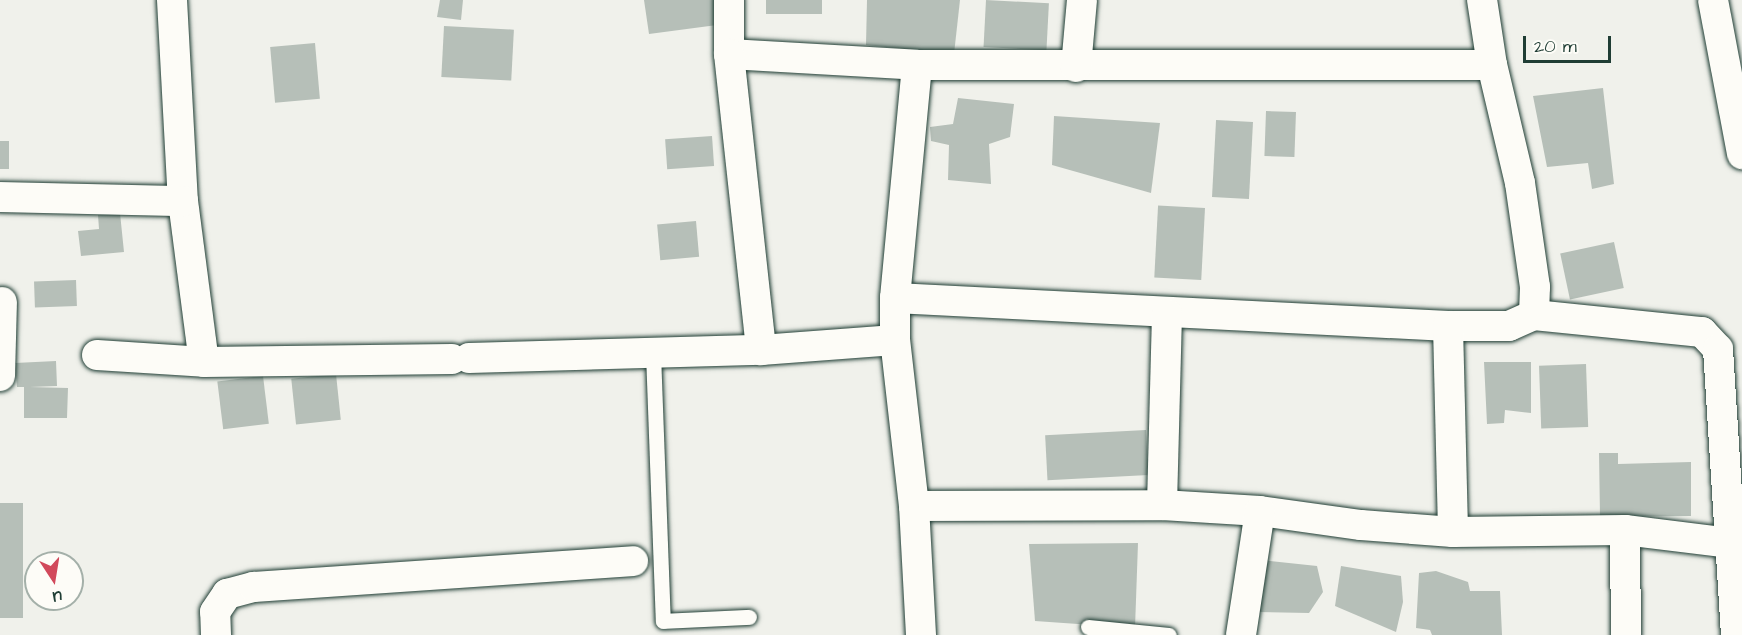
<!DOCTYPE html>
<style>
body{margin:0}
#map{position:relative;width:1742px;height:635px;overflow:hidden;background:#f0f1eb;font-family:"Architects Daughter",sans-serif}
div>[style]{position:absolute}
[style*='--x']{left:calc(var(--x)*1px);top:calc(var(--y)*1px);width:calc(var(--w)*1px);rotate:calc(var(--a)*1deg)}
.building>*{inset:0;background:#b6bfb8;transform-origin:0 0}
.roads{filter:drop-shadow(0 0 2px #1f3d34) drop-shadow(0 0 2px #1f3d34)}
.lane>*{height:15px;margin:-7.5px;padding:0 7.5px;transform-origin:7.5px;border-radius:7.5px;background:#fdfcf7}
.street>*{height:30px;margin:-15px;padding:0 15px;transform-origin:15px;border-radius:15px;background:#fdfcf7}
span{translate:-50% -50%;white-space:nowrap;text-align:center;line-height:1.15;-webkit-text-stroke:5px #fdfcf7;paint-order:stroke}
.north{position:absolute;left:24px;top:551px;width:60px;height:60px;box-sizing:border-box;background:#fdfcf7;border:2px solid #a4b0a9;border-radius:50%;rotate:168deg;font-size:16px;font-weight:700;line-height:24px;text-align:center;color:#1f3d34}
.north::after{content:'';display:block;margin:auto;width:21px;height:27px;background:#d1495b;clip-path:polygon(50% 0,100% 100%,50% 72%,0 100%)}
.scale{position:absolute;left:1523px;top:36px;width:88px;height:27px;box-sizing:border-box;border:3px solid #1f3d34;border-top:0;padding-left:8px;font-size:18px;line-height:21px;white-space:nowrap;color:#1f3d34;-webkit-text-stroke:4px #fdfcf7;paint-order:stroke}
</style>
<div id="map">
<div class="building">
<div style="clip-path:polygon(440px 0,463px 0,461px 20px,437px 17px)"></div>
<div style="clip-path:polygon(644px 0,714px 0,717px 25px,649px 34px)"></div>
<div style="left:766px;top:0;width:56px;height:14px"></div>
<div style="clip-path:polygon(867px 0,960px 0,954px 54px,866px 45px)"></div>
<div style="left:986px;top:0;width:63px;height:47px;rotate:3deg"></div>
<div style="left:444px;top:26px;width:70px;height:51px;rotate:3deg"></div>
<div style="left:315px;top:43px;width:56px;height:45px;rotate:85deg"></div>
<div style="clip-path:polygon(1603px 88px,1614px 184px,1592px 189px,1588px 163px,1547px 167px,1533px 96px)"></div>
<div style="clip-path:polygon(958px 98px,1014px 104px,1010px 137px,989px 144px,991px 184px,948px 180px,949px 145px,931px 141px,930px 127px,953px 124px)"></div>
<div style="left:1266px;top:111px;width:30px;height:45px;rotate:2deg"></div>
<div style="clip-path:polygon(1054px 116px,1160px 123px,1151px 193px,1052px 165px)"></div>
<div style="left:1253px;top:122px;width:77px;height:37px;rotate:93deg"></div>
<div style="left:712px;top:136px;width:30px;height:47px;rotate:86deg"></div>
<div style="left:0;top:141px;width:9px;height:28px"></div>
<div style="left:1205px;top:208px;width:72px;height:47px;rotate:93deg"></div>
<div style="clip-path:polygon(120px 213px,124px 252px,81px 256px,78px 231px,99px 229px,98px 215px)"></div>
<div style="left:696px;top:221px;width:36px;height:39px;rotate:85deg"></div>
<div style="left:1614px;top:242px;width:47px;height:55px;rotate:78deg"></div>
<div style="left:76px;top:280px;width:26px;height:42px;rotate:88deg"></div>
<div style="clip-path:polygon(56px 361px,57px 386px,30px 387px,68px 388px,67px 418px,24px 418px,24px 387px,17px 387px,15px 363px)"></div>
<div style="clip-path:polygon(1484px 362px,1531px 362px,1531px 413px,1505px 410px,1504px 423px,1487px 424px)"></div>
<div style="left:1586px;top:364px;width:63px;height:47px;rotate:88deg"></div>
<div style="left:336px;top:374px;width:46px;height:45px;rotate:84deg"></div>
<div style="left:263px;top:376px;width:48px;height:46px;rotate:83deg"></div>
<div style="left:1146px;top:430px;width:45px;height:101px;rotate:87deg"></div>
<div style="clip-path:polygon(1599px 453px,1618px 453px,1618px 464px,1691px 462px,1691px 516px,1600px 517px)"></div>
<div style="left:0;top:503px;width:23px;height:115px"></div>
<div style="clip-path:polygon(1138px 543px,1135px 628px,1035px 621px,1029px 544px)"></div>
<div style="clip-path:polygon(1261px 560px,1317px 566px,1323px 592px,1309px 613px,1255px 612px)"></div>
<div style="clip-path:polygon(1341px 566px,1401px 576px,1403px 602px,1396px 632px,1335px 606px)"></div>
<div style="clip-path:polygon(1436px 571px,1468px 582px,1470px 591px,1500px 591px,1502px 635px,1432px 635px,1430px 630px,1416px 628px,1419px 573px)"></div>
</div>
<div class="roads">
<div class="lane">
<div style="--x:653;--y:353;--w:268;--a:87.9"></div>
<div style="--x:663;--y:621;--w:86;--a:-2.7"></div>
<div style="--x:1088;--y:627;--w:81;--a:5.6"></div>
</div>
<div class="street">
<div style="--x:172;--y:0;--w:201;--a:86.9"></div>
<div style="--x:183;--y:201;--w:162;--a:82.6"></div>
<div style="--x:729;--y:0;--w:54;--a:90"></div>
<div style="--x:729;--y:54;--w:188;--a:3.3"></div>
<div style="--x:917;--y:65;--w:575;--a:0"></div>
<div style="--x:1713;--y:0;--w:157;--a:79.3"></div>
<div style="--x:729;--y:54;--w:298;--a:83.8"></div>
<div style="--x:1076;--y:67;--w:67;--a:-84.9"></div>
<div style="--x:0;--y:197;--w:183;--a:1.3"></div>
<div style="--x:895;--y:298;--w:554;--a:2.9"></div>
<div style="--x:1448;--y:326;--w:61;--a:0"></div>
<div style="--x:1509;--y:326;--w:27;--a:-24"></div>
<div style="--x:1534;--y:315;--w:28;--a:-88"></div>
<div style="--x:1535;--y:287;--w:105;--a:-98.2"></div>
<div style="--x:1520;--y:183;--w:121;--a:-103.3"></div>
<div style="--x:1492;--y:65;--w:66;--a:-98.7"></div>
<div style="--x:1534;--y:315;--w:169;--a:5.8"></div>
<div style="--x:1702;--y:332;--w:23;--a:47"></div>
<div style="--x:1718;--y:349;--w:287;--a:86.4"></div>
<div style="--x:1448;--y:326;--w:206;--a:88.6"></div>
<div style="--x:97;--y:355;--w:107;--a:3.7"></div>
<div style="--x:204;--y:362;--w:248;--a:-0.7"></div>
<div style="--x:469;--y:358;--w:292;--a:-1.6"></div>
<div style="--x:761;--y:350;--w:134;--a:-4.3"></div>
<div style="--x:0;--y:376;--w:74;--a:-88.5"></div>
<div style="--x:1162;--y:505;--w:191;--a:-88.5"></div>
<div style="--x:914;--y:506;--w:167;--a:-96.5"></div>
<div style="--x:895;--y:340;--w:42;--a:-90"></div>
<div style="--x:895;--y:298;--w:234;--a:-84.6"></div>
<div style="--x:1625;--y:530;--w:105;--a:89.5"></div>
<div style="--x:216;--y:635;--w:23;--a:-92"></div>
<div style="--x:215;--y:612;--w:22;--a:-56"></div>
<div style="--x:227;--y:594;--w:28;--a:-15"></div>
<div style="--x:254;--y:587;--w:380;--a:-3.9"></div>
<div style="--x:921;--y:635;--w:129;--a:-93.1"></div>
<div style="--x:914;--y:506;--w:248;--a:-0.2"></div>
<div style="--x:1162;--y:505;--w:98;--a:3.5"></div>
<div style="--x:1260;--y:511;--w:102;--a:7.9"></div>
<div style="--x:1361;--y:525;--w:92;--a:4.4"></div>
<div style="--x:1453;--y:532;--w:172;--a:-0.7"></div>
<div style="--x:1625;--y:530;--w:105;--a:7.1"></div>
<div style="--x:1241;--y:635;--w:125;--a:-81.3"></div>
</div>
</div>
<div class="north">U</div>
<div class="scale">20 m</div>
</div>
